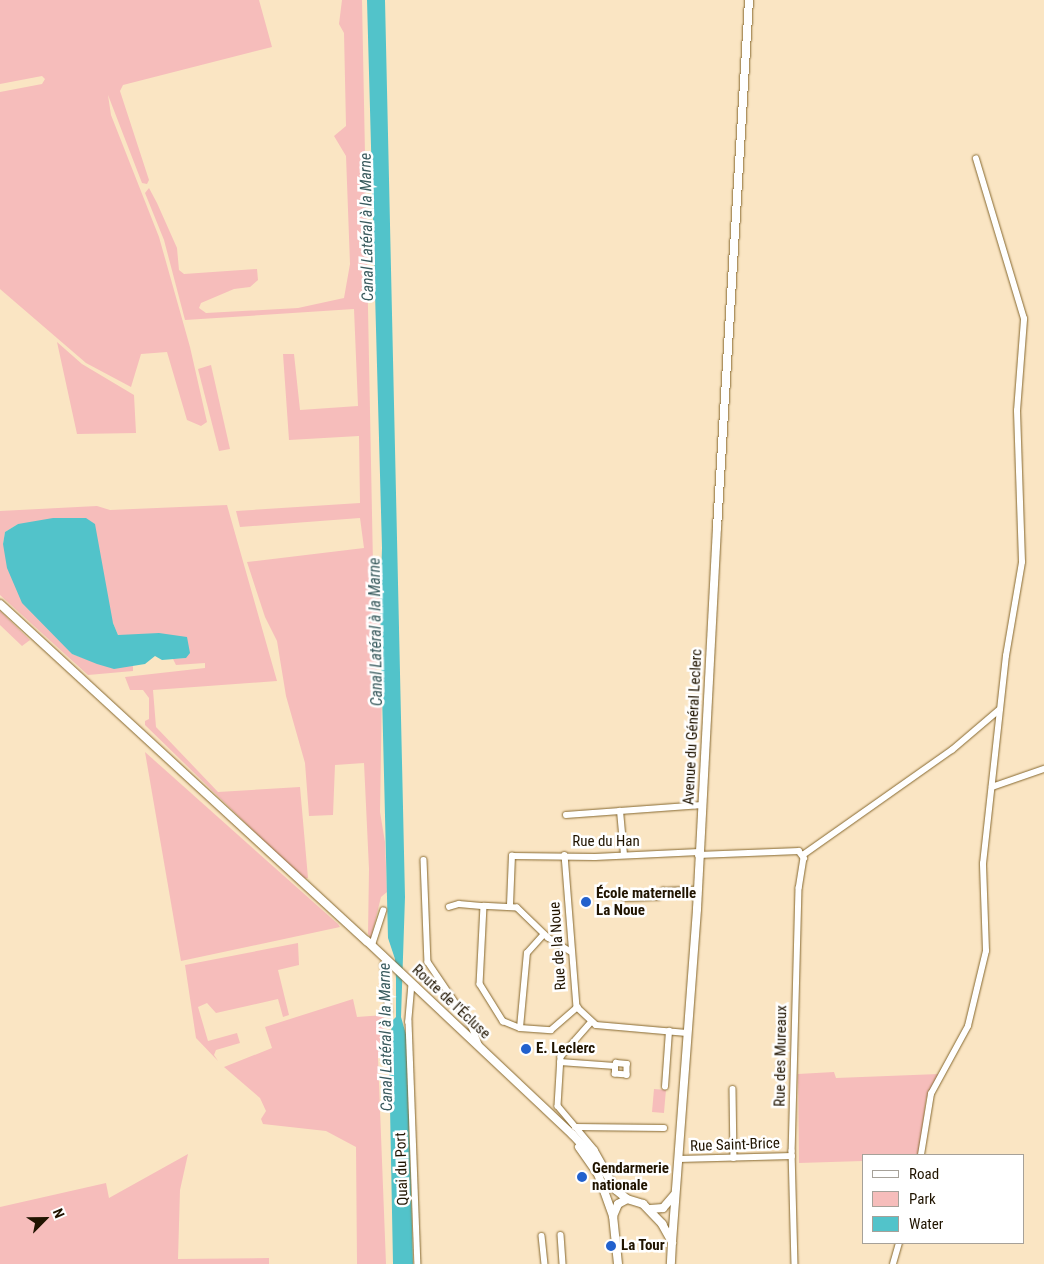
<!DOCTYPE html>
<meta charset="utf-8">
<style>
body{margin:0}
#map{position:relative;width:1044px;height:1264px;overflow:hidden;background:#fae5c3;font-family:"Roboto Condensed",sans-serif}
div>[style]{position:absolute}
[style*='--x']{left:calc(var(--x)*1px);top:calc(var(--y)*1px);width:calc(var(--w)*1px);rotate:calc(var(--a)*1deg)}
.green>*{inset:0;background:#f6bdbb;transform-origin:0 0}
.water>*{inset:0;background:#52c3ca}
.roads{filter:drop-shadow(0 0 1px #86682f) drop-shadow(0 0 1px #86682f)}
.minor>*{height:5.5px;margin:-2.75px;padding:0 2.75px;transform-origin:2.75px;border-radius:2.75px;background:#fff}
.major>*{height:8px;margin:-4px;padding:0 4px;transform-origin:4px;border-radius:4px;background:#fff}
.dots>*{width:14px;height:14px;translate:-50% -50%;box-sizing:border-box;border:2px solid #fff;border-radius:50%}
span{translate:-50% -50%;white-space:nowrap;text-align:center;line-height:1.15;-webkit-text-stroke:5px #fff;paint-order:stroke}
.street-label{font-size:15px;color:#201400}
.poi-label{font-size:15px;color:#201400;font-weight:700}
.left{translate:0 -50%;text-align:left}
.water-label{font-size:16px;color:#385a5d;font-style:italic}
.legend{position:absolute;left:862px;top:1154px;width:162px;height:90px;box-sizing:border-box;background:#fff;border:1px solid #a6a199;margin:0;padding:6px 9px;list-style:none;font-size:15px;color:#201400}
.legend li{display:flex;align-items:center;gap:10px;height:25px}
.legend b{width:25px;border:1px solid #a6a199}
.north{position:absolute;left:20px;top:1194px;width:50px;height:50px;-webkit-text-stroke:4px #fff;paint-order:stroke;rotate:67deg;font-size:14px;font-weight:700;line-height:20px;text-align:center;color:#201400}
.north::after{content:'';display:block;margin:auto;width:18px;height:22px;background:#201400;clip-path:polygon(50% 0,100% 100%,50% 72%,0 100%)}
</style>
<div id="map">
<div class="green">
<div style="clip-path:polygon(0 0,259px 0,272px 47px,123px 85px,120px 91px,149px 180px,147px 184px,142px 183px,108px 95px,111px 115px,159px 237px,190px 347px,207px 422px,201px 426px,187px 420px,167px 352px,141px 354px,131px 387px,86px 363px,0 289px,0 92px,42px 84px,45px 79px,42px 76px,0 84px)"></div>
<div style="clip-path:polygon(342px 0,362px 0,373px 565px,380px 588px,381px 650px,376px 650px,377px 680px,382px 687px,380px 812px,385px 842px,387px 892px,381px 897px,371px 938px,368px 934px,369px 869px,364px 763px,335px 765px,333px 815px,309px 816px,305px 763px,286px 696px,277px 641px,265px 617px,247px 562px,364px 548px,360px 518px,240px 527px,236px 511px,360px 503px,359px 436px,289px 440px,283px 354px,294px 354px,300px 410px,358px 406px,354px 309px,185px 320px,164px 240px,145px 193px,149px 188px,157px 203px,177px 248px,179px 270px,184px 274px,257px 269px,258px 280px,250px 287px,234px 289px,201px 303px,199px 308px,206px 313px,298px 308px,344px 298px,350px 264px,346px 156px,334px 136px,346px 126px,344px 33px,339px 24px)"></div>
<div style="clip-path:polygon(57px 342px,82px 364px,134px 395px,136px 433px,77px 434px)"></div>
<div style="clip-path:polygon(211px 365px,230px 449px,219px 451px,198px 369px)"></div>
<div style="clip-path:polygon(227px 505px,277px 681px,153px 690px,156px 727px,218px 792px,300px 787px,308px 878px,303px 879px,145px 725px,145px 721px,149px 719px,149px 698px,143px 690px,130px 690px,125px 677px,205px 668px,205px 663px,176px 665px,173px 659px,186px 658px,118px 635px,113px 623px,18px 524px,5px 532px,3px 544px,72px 654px,112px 668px,133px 665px,133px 671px,88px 675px,0 595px,0 511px,97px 506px,110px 510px)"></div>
<div style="clip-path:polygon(0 611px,1px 612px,30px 640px,22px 646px,0 625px)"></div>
<div style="clip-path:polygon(145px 752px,338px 924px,340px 927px,181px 961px)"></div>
<div style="clip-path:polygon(298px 943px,299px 965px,278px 970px,289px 1015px,283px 1017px,278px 999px,216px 1013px,207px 1003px,198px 1007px,208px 1041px,237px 1033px,240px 1043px,216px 1050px,214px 1055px,218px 1061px,196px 1038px,185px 965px)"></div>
<div style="clip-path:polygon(353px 999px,357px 1017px,384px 1015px,383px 1047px,378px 1058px,386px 1264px,357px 1264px,356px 1147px,326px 1131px,263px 1124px,261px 1119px,266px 1111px,260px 1098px,224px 1067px,272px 1048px,265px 1027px)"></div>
<div style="clip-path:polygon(834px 1072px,836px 1078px,939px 1074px,926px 1099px,919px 1155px,863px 1155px,863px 1161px,799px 1163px,798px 1074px)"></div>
<div style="left:654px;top:1089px;width:12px;height:23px;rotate:5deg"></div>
<div style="clip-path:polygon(188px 1154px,180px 1190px,178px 1259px,269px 1258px,269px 1264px,0 1264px,0 1207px,106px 1183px,109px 1198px)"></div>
</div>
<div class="water">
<div style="clip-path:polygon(367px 0,385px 0,405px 897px,401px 1017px,407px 1038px,413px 1264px,393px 1264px,389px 1055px,392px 1021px,396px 1017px,396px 979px,395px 959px,388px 938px,380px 612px,382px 548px)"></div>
<div style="clip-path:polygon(53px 518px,86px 518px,95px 524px,113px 623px,118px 635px,159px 633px,187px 637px,190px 653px,186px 658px,162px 660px,155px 656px,145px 664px,114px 669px,97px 664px,72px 654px,22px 603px,7px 568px,3px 544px,5px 532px,18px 524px)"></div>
</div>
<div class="roads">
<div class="minor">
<div style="--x:992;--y:787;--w:55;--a:-19.1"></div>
<div style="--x:566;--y:815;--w:54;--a:-4.2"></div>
<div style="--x:565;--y:855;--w:152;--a:85.5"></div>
<div style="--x:577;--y:1007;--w:26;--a:43"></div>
<div style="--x:596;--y:1025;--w:91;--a:5"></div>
<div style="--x:624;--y:855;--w:44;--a:-95.2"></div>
<div style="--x:620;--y:811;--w:82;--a:-4.2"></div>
<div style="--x:698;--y:855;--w:101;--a:-2.3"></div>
<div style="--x:799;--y:851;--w:9;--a:54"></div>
<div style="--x:804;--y:858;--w:30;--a:99"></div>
<div style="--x:799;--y:888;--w:263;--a:91.5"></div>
<div style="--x:792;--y:1151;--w:113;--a:88.5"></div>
<div style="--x:803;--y:855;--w:182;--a:-35.2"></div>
<div style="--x:952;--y:750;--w:62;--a:-40.4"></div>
<div style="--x:424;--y:860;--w:102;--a:87.8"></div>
<div style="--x:428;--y:962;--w:78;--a:55.9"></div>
<div style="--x:472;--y:1027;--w:22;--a:68"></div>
<div style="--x:624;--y:898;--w:34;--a:-2"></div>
<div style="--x:658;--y:897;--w:8;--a:-50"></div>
<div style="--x:663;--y:891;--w:33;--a:-2"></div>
<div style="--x:510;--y:905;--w:49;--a:-87.7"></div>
<div style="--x:512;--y:856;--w:83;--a:0.7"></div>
<div style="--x:595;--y:857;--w:104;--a:-2.8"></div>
<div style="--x:449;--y:907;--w:10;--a:-17"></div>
<div style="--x:459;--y:904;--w:25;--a:5"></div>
<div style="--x:372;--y:945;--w:36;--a:-72"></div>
<div style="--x:572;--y:953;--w:28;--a:-148"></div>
<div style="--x:548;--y:938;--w:43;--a:-135.9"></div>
<div style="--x:517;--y:908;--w:33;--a:-177"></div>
<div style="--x:484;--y:906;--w:78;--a:92.9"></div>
<div style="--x:480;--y:984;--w:44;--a:58.1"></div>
<div style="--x:503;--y:1021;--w:18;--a:22"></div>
<div style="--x:520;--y:1028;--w:31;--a:4"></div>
<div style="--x:551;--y:1030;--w:35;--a:-41"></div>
<div style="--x:388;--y:960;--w:6;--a:129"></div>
<div style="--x:384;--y:965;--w:47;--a:83.9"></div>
<div style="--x:412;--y:984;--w:38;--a:95"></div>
<div style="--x:409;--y:1022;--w:242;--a:87.9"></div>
<div style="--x:591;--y:1023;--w:45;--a:131.4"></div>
<div style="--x:561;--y:1057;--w:49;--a:93.5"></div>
<div style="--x:558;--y:1106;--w:57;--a:49.9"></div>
<div style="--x:595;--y:1150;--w:18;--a:61"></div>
<div style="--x:520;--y:1028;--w:75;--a:-84.7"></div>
<div style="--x:527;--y:953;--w:25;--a:-48"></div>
<div style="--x:560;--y:1062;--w:55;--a:4.2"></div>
<div style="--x:615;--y:1066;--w:3;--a:-72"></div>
<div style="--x:616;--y:1063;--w:11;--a:5"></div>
<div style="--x:627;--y:1064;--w:11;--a:90"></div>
<div style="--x:627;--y:1075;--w:12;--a:-175"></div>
<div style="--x:615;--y:1074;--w:8;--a:-90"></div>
<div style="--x:665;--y:1087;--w:56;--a:-85.9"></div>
<div style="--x:733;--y:1089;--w:69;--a:89.2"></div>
<div style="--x:575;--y:1127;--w:89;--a:0.6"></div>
<div style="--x:921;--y:1155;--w:62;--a:-80.7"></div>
<div style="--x:931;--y:1094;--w:77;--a:-61.4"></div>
<div style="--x:968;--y:1026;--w:77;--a:-76.5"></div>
<div style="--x:986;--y:951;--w:87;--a:-92"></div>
<div style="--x:983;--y:864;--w:209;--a:-83.7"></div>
<div style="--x:1006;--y:656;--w:95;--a:-80.3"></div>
<div style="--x:1022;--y:562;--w:151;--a:-91.9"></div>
<div style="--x:1017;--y:411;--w:92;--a:-85.6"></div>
<div style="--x:1024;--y:319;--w:167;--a:-106.7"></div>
<div style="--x:679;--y:1159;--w:113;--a:-1.5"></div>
<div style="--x:561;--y:1235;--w:29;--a:86"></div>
<div style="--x:542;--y:1236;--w:28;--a:84"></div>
<div style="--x:893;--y:1264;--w:22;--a:-74"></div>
</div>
<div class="major">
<div style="--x:717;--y:528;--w:529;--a:-86.53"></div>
<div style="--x:0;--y:604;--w:498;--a:42.6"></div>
<div style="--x:367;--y:941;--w:282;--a:43.3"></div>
<div style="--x:572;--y:1134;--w:42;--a:46.9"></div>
<div style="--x:601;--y:1165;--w:29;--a:59"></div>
<div style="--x:616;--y:1190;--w:14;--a:39"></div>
<div style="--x:579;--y:1147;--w:33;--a:55"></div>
<div style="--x:598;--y:1174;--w:45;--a:70.3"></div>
<div style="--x:650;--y:1209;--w:13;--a:-4"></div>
<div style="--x:663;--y:1208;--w:18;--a:-49"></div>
<div style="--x:672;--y:1242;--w:334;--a:-85.7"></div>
<div style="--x:697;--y:909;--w:386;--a:-87"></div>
<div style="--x:618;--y:1264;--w:48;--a:-95.9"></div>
<div style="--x:613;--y:1216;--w:13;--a:-67"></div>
<div style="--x:618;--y:1204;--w:10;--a:-29"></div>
<div style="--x:627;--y:1199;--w:17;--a:17"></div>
<div style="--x:643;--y:1204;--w:28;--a:46"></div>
<div style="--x:662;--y:1224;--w:21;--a:61"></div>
<div style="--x:672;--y:1242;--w:22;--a:93"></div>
</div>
</div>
<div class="dots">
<div style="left:586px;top:902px;background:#2261cd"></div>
<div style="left:526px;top:1049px;background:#2261cd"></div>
<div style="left:582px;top:1177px;background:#2261cd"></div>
<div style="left:611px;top:1246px;background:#2261cd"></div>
</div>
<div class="street-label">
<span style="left:693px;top:727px;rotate:-87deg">Avenue du Général Leclerc</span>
<span style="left:606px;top:842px">Rue du Han</span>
<span style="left:558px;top:946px;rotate:-94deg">Rue de la Noue</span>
<span style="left:451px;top:1002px;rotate:43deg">Route de l'Écluse</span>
<span style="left:781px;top:1056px;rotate:-89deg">Rue des Mureaux</span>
<span style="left:735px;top:1145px;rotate:-2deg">Rue Saint-Brice</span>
<span style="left:402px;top:1169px;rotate:-92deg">Quai du Port</span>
</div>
<div class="poi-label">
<span class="left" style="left:596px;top:902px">École maternelle<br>La Noue</span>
<span class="left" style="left:536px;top:1049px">E. Leclerc</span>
<span class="left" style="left:592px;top:1177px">Gendarmerie<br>nationale</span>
<span class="left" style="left:621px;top:1246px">La Tour</span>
</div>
<div class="water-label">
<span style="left:367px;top:227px;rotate:-91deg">Canal Latéral à la Marne</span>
<span style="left:376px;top:632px;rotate:-91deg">Canal Latéral à la Marne</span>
<span style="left:386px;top:1037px;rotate:-91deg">Canal Latéral à la Marne</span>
</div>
<ul class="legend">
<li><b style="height:6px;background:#fff"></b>Road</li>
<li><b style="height:14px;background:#f6bdbb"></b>Park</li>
<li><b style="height:14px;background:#52c3ca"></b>Water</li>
</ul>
<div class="north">N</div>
</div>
